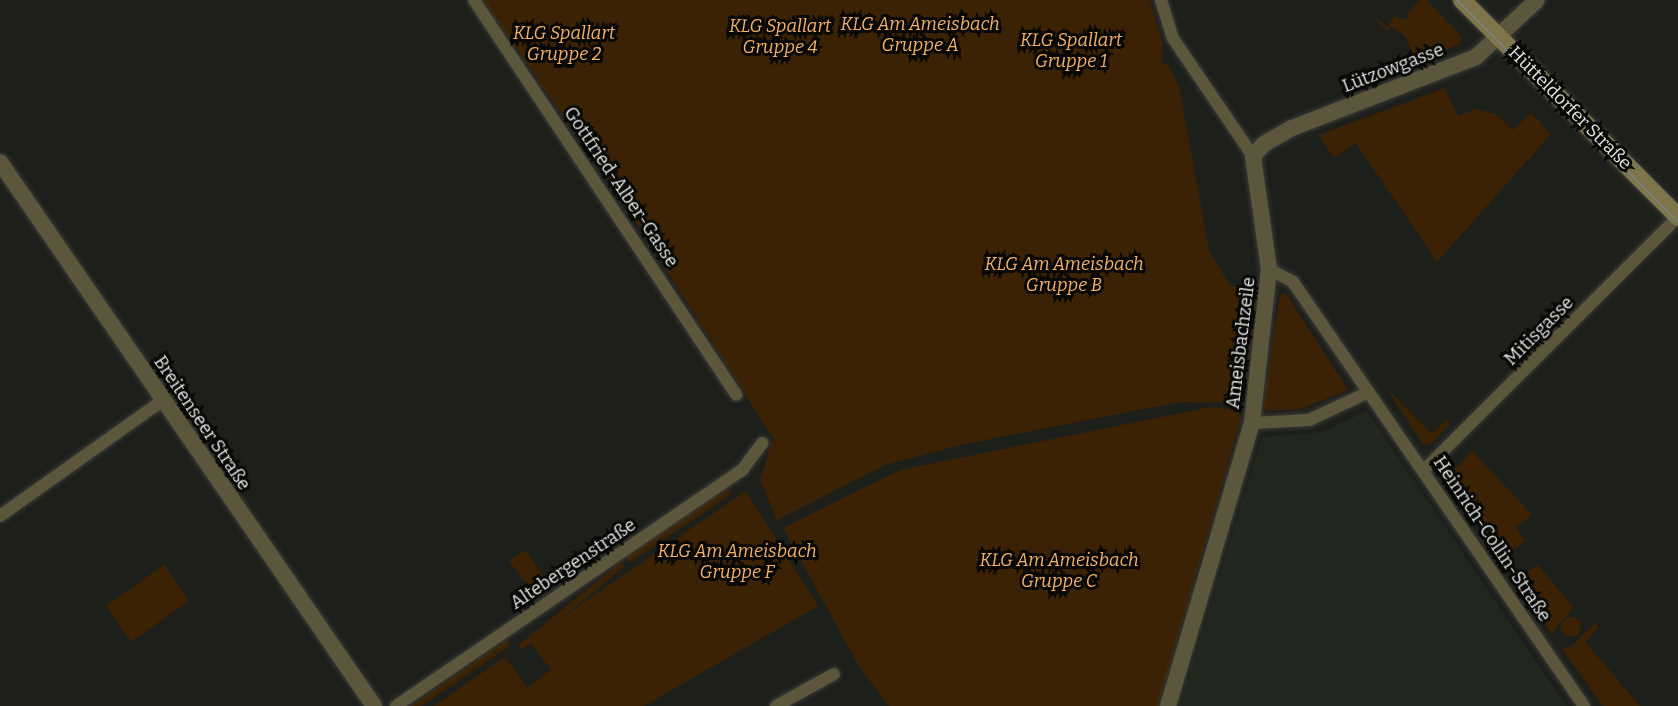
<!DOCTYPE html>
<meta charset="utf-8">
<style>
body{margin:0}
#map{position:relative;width:1678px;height:706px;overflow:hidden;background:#1d1f1b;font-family:Bitter,serif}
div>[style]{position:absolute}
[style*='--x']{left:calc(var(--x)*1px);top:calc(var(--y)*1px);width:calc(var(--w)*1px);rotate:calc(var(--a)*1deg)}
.built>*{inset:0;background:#21271e}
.green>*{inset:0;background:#3c2204;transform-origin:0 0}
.round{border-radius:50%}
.roads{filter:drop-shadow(0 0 2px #393b37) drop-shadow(0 0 2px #393b37)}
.minor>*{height:12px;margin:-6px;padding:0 6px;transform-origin:6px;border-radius:6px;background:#5b563c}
.tertiary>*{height:16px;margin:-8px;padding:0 8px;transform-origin:8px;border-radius:8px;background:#5b563c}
.secondary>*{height:18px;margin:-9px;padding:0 9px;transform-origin:9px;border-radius:9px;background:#7e764a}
.tram>*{height:2px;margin:-1px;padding:0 1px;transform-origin:1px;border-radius:1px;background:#7c7e7a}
span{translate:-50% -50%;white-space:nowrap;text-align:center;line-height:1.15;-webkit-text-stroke:6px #080907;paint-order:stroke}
.park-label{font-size:18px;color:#f7b068;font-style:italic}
.street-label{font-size:18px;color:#e5e7e4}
</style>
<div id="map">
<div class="built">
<div style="clip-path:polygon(1367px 411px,1541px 669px,1567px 706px,1180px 706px,1262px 437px,1323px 432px)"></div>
</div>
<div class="green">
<div style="clip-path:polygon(483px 0,1150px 0,1163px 44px,1162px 64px,1167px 64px,1179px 86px,1209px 250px,1230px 286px,1257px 288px,1243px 403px,1180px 402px,965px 444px,885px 465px,777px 520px,760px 480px,773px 438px,639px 227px)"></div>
<div style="clip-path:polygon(1421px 0,1426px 0,1461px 36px,1460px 44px,1416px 61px,1406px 38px,1392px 26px,1387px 31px,1368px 11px,1387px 27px,1395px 16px,1408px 20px,1407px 13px)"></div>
<div style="clip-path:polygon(1445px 88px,1458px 116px,1476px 109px,1496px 114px,1513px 130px,1531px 113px,1551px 134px,1437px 262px,1356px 143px,1334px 158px,1319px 135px)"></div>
<div style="clip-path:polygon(1286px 293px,1348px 390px,1301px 409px,1267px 411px,1263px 406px,1280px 295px)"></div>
<div style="clip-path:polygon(1388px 390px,1432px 433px,1446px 420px,1450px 424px,1429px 445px,1423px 444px)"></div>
<div style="clip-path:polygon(1211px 407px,1238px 410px,1241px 418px,1158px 706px,889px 706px,860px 668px,783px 528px,900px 470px)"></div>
<div style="clip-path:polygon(1472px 451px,1532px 515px,1516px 527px,1525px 541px,1501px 559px,1447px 478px)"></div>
<div style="left:728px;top:488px;width:7px;height:123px;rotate:56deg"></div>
<div style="clip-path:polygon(746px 491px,818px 606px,644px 706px,434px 706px,505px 657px,527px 687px,551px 670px,529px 640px)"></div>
<div style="left:525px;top:550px;width:40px;height:19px;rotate:55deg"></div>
<div style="left:621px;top:562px;width:6px;height:132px;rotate:51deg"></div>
<div style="left:164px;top:565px;width:44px;height:71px;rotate:55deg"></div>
<div style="clip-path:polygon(1538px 565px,1573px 607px,1552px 634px,1513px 577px,1520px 578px)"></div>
<div class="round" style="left:1561px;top:617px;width:20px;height:20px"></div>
<div style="clip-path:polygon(1595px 623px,1599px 627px,1585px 642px,1640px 706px,1603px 706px,1562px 649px,1572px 646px)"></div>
<div style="clip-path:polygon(506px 640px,510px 646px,422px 706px,411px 706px)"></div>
</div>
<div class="roads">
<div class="minor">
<div style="--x:474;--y:0;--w:474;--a:56.4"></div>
<div style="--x:1161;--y:0;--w:39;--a:73"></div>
<div style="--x:1172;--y:37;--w:144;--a:55.8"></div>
<div style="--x:1269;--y:269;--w:27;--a:28"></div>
<div style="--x:1293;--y:282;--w:514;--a:55.54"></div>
<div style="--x:1252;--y:423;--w:57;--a:-3"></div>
<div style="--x:1309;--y:420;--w:66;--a:-25"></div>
<div style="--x:1424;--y:470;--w:359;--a:-44.9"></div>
<div style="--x:0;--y:516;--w:200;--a:-35.4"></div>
<div style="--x:396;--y:706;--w:419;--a:-34.3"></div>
<div style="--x:742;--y:470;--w:34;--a:-53"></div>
<div style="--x:776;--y:706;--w:66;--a:-28.9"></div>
</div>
<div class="tertiary">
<div style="--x:0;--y:162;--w:660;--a:55.49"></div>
<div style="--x:1168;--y:706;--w:295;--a:-73.5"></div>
<div style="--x:1252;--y:423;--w:155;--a:-83.7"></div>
<div style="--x:1269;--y:269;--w:114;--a:-98.1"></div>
<div style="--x:1253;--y:156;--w:16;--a:-47"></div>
<div style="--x:1264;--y:144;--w:32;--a:-30"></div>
<div style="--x:1292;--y:128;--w:197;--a:-21.1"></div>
<div style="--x:1476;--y:57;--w:83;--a:-43.1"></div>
</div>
<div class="secondary">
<div style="--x:1462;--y:0;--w:306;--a:45.1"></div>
</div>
</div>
<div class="tram">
<div style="--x:1457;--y:0;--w:313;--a:45.1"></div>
</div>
<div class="park-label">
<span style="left:920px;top:35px">KLG Am Ameisbach<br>Gruppe A</span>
<span style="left:780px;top:37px">KLG Spallart<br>Gruppe 4</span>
<span style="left:564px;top:44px">KLG Spallart<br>Gruppe 2</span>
<span style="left:1071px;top:51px">KLG Spallart<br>Gruppe 1</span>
<span style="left:1064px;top:275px">KLG Am Ameisbach<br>Gruppe B</span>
<span style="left:737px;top:562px">KLG Am Ameisbach<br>Gruppe F</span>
<span style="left:1059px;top:571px">KLG Am Ameisbach<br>Gruppe C</span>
</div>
<div class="street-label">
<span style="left:1393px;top:68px;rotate:-21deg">Lützowgasse</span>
<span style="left:1570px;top:108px;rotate:45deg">Hütteldorfer Straße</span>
<span style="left:621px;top:187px;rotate:56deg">Gottfried-Alber-Gasse</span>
<span style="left:1539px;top:331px;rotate:-45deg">Mitisgasse</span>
<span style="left:1241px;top:343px;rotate:-83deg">Ameisbachzeile</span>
<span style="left:202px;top:423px;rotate:56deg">Breitenseer Straße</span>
<span style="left:1492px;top:539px;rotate:56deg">Heinrich-Collin-Straße</span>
<span style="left:573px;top:564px;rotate:-34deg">Altebergenstraße</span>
</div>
</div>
